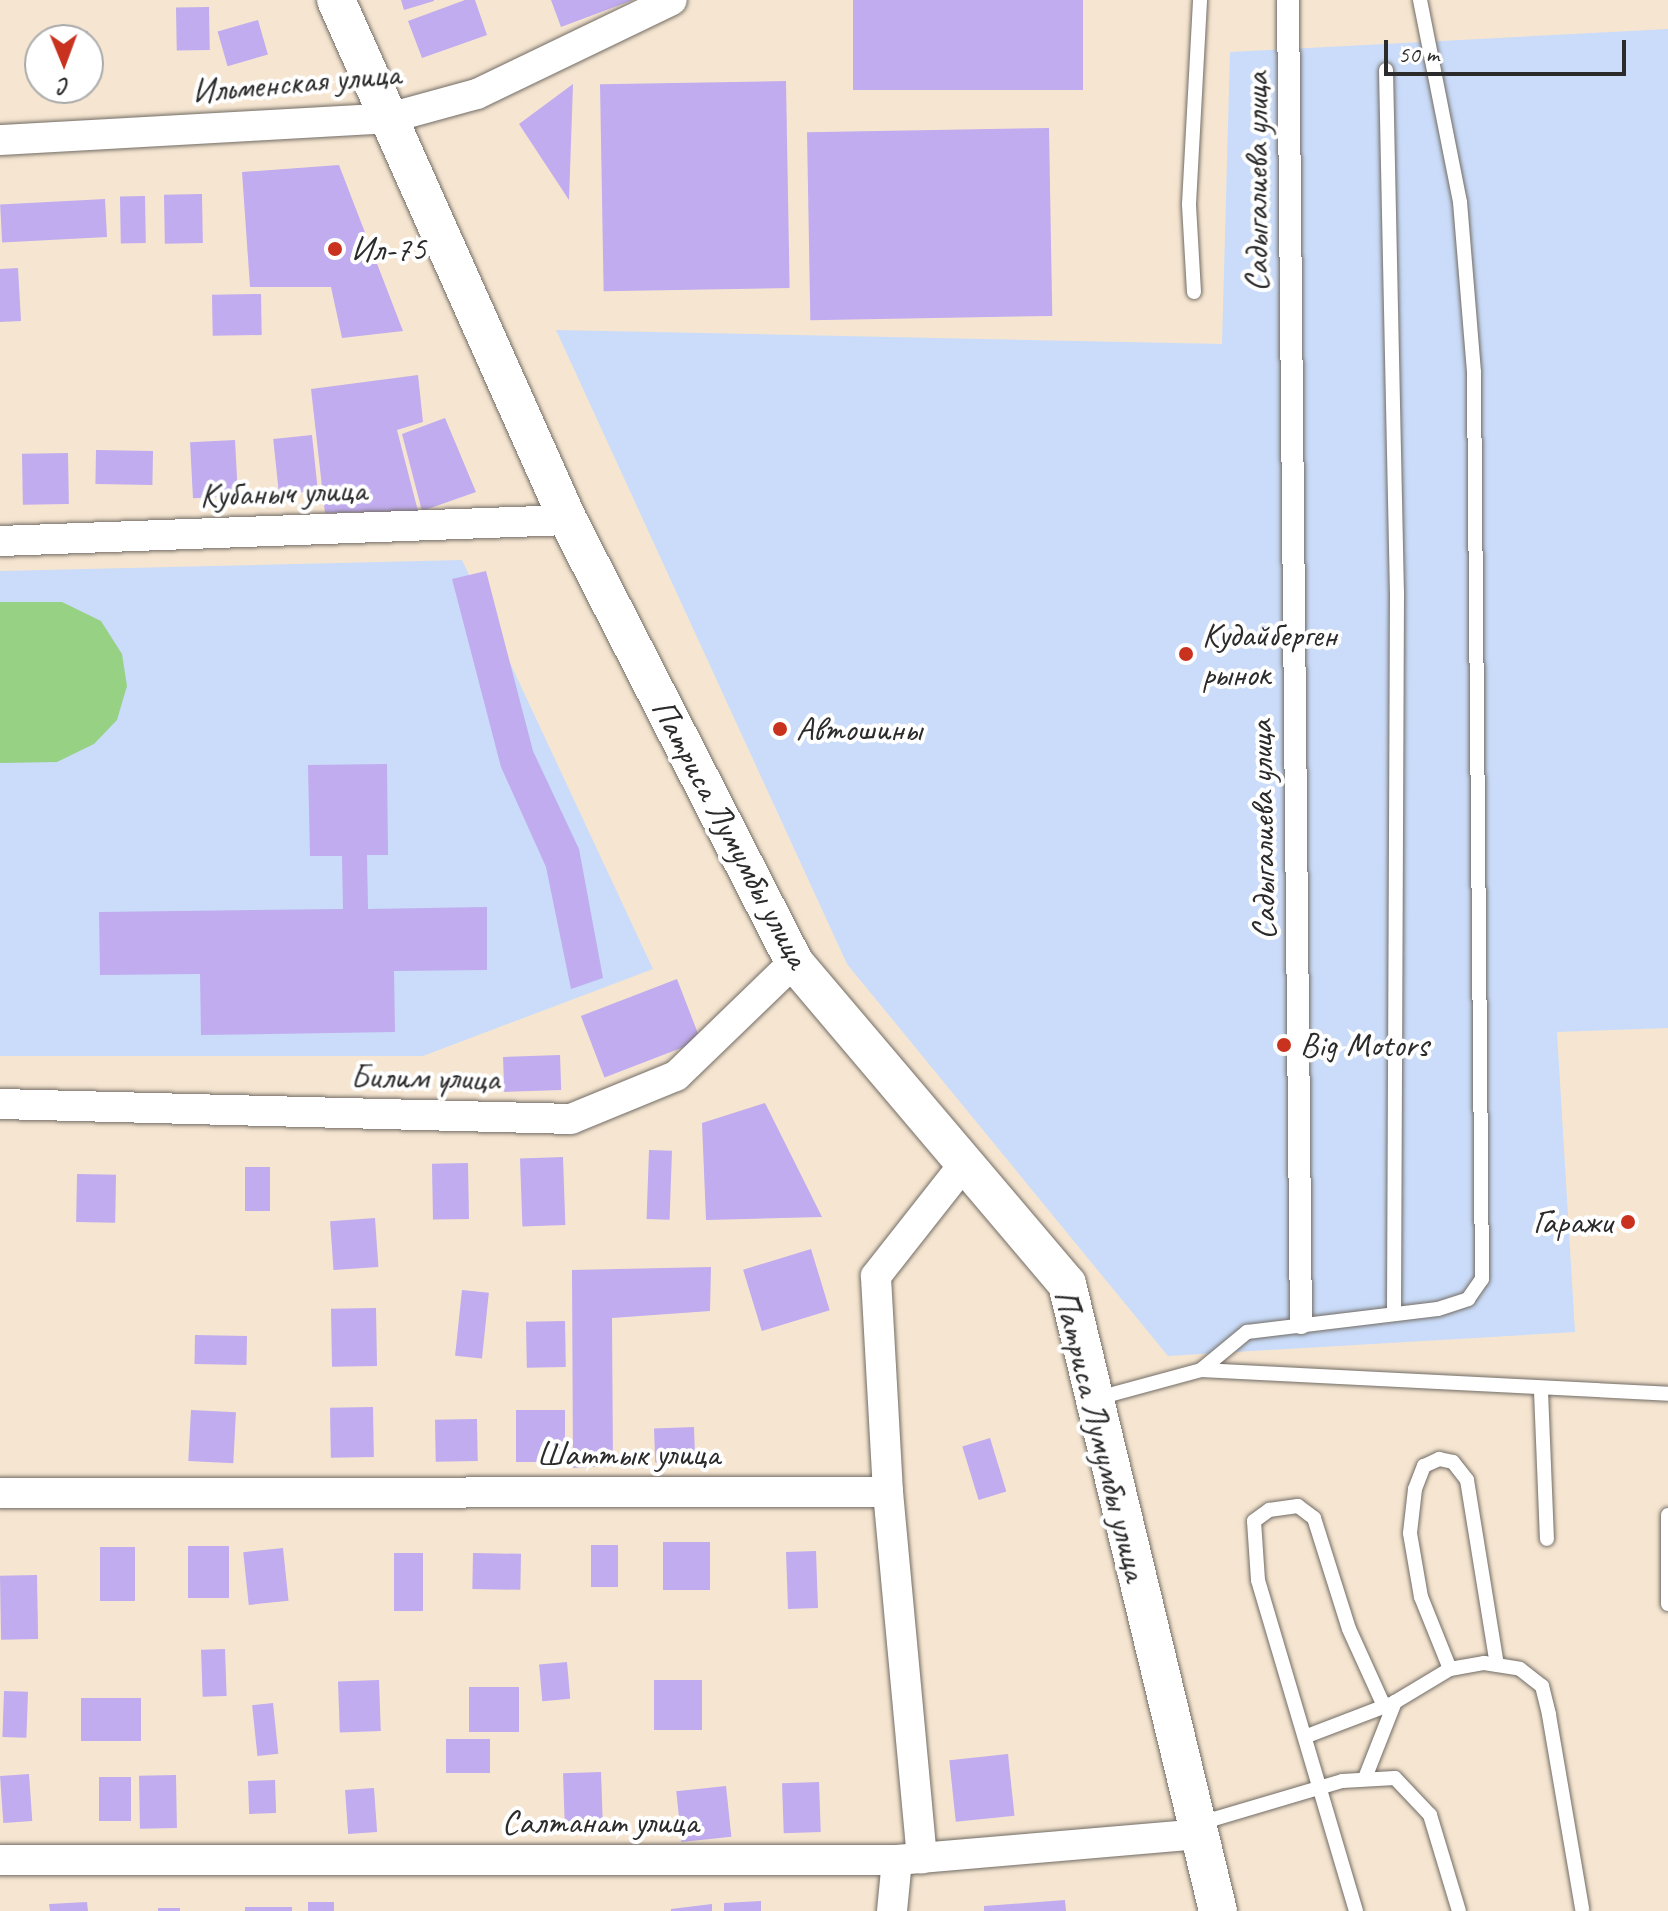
<!DOCTYPE html>
<meta charset="utf-8">
<style>
body{margin:0}
#map{position:relative;width:1668px;height:1911px;overflow:hidden;background:#f6e6d1;font-family:Caveat,sans-serif}
div>[style]{position:absolute}
[style*='--x']{left:calc(var(--x)*1px);top:calc(var(--y)*1px);width:calc(var(--w)*1px);rotate:calc(var(--a)*1deg)}
.built>*{inset:0;background:#cadcf9}
.green>*{inset:0;background:#97d184}
.building>*{inset:0;background:#c0acee;transform-origin:0 0}
.roads{filter:drop-shadow(0 0 2px #726c65) drop-shadow(0 0 2px #726c65)}
.service>*{height:14px;margin:-7px;padding:0 7px;transform-origin:7px;border-radius:7px;background:#fff}
.pedestrian>*{height:22px;margin:-11px;padding:0 11px;transform-origin:11px;border-radius:11px;background:#fff}
.minor>*{height:30px;margin:-15px;padding:0 15px;transform-origin:15px;border-radius:15px;background:#fff}
.tertiary>*{height:38px;margin:-19px;padding:0 19px;transform-origin:19px;border-radius:19px;background:#fff}
.dots>*{width:22px;height:22px;translate:-50% -50%;box-sizing:border-box;border:4px solid #fff;border-radius:50%}
span{translate:-50% -50%;white-space:nowrap;text-align:center;line-height:1.15;-webkit-text-stroke:8px #fff;paint-order:stroke}
.street-label{font-size:34px;color:#2b2b2b}
.poi-label{font-size:34px;color:#2b2b2b}
.left{translate:0 -50%;text-align:left}
.right{translate:-100% -50%;text-align:right}
.north{position:absolute;left:24px;top:24px;width:80px;height:80px;box-sizing:border-box;background:#fff;border:2px solid #aaa;border-radius:50%;rotate:179deg;font-size:22px;font-weight:700;line-height:32px;text-align:center;color:#2b2b2b}
.north::after{content:'';display:block;margin:auto;width:28px;height:36px;background:#c8321e;clip-path:polygon(50% 0,100% 100%,50% 72%,0 100%)}
.scale{position:absolute;left:1384px;top:40px;width:242px;height:36px;box-sizing:border-box;border:4px solid #2b2b2b;border-top:0;padding-left:10px;font-size:24px;line-height:28px;white-space:nowrap;color:#2b2b2b;-webkit-text-stroke:6px #fff;paint-order:stroke}
</style>
<div id="map">
<div class="built">
<div style="clip-path:polygon(1668px 29px,1668px 1028px,1557px 1032px,1575px 1332px,1168px 1356px,847px 964px,556px 330px,1222px 344px,1230px 52px)"></div>
<div style="clip-path:polygon(462px 560px,653px 969px,423px 1056px,0 1056px,0 571px)"></div>
</div>
<div class="green">
<div style="clip-path:polygon(0 602px,62px 602px,101px 621px,122px 654px,127px 686px,117px 720px,94px 744px,57px 762px,0 763px)"></div>
</div>
<div class="building">
<div style="clip-path:polygon(401px 0,434px 0,434px 1px,404px 10px)"></div>
<div style="clip-path:polygon(465px 0,475px 0,487px 35px,422px 58px,408px 21px)"></div>
<div style="clip-path:polygon(551px 0,633px 0,561px 27px)"></div>
<div style="left:853px;top:0;width:230px;height:90px"></div>
<div style="left:209px;top:7px;width:43px;height:33px;rotate:89deg"></div>
<div style="left:258px;top:20px;width:36px;height:42px;rotate:74deg"></div>
<div style="clip-path:polygon(88px 31px,89px 40px,55px 40px,55px 33px)"></div>
<div style="left:786px;top:81px;width:207px;height:186px;rotate:89deg"></div>
<div style="clip-path:polygon(573px 84px,569px 200px,519px 124px)"></div>
<div style="left:1049px;top:128px;width:188px;height:242px;rotate:89deg"></div>
<div style="clip-path:polygon(339px 165px,403px 331px,342px 338px,331px 287px,250px 287px,242px 172px)"></div>
<div style="left:202px;top:194px;width:49px;height:38px;rotate:89deg"></div>
<div style="left:145px;top:196px;width:47px;height:25px;rotate:89deg"></div>
<div style="left:105px;top:199px;width:38px;height:105px;rotate:87deg"></div>
<div style="clip-path:polygon(18px 268px,21px 321px,0 322px,0 269px)"></div>
<div style="left:261px;top:294px;width:41px;height:49px;rotate:89deg"></div>
<div style="clip-path:polygon(418px 375px,423px 422px,397px 430px,418px 511px,325px 513px,311px 389px)"></div>
<div style="clip-path:polygon(445px 418px,476px 492px,422px 511px,402px 434px)"></div>
<div style="left:312px;top:435px;width:56px;height:39px;rotate:84deg"></div>
<div style="left:235px;top:440px;width:56px;height:45px;rotate:87deg"></div>
<div style="left:96px;top:450px;width:57px;height:34px;rotate:1deg"></div>
<div style="left:68px;top:453px;width:51px;height:46px;rotate:89deg"></div>
<div style="clip-path:polygon(486px 571px,533px 751px,579px 849px,603px 978px,571px 989px,546px 867px,501px 767px,452px 579px)"></div>
<div style="clip-path:polygon(387px 764px,388px 855px,367px 855px,368px 909px,487px 907px,487px 970px,394px 971px,395px 1032px,201px 1035px,200px 974px,100px 975px,99px 912px,343px 909px,342px 856px,310px 856px,308px 765px)"></div>
<div style="left:677px;top:979px;width:66px;height:103px;rotate:69deg"></div>
<div style="left:560px;top:1055px;width:35px;height:57px;rotate:88deg"></div>
<div style="clip-path:polygon(765px 1103px,822px 1217px,706px 1220px,702px 1123px)"></div>
<div style="left:649px;top:1150px;width:23px;height:69px;rotate:2deg"></div>
<div style="left:563px;top:1157px;width:68px;height:43px;rotate:88deg"></div>
<div style="left:468px;top:1163px;width:56px;height:36px;rotate:89deg"></div>
<div style="left:245px;top:1167px;width:25px;height:44px"></div>
<div style="left:77px;top:1174px;width:39px;height:48px;rotate:1deg"></div>
<div style="left:375px;top:1218px;width:49px;height:45px;rotate:86deg"></div>
<div style="left:811px;top:1249px;width:64px;height:71px;rotate:73deg"></div>
<div style="clip-path:polygon(711px 1267px,710px 1311px,612px 1318px,613px 1466px,573px 1468px,572px 1270px)"></div>
<div style="left:462px;top:1290px;width:27px;height:66px;rotate:6deg"></div>
<div style="left:376px;top:1308px;width:58px;height:45px;rotate:89deg"></div>
<div style="left:565px;top:1321px;width:46px;height:39px;rotate:89deg"></div>
<div style="left:195px;top:1335px;width:52px;height:29px;rotate:1deg"></div>
<div style="left:373px;top:1407px;width:50px;height:43px;rotate:89deg"></div>
<div style="left:191px;top:1410px;width:45px;height:51px;rotate:3deg"></div>
<div style="left:516px;top:1410px;width:49px;height:52px"></div>
<div style="left:477px;top:1419px;width:42px;height:42px;rotate:89deg"></div>
<div style="left:694px;top:1427px;width:34px;height:40px;rotate:88deg"></div>
<div style="left:990px;top:1438px;width:56px;height:29px;rotate:73deg"></div>
<div style="left:710px;top:1542px;width:48px;height:47px;rotate:90deg"></div>
<div style="left:591px;top:1545px;width:27px;height:42px"></div>
<div style="left:188px;top:1546px;width:41px;height:52px"></div>
<div style="left:135px;top:1547px;width:54px;height:35px;rotate:90deg"></div>
<div style="left:283px;top:1548px;width:53px;height:40px;rotate:84deg"></div>
<div style="left:816px;top:1551px;width:57px;height:30px;rotate:88deg"></div>
<div style="left:394px;top:1553px;width:29px;height:58px"></div>
<div style="left:473px;top:1553px;width:48px;height:36px;rotate:1deg"></div>
<div style="left:37px;top:1575px;width:64px;height:37px;rotate:89deg"></div>
<div style="left:225px;top:1649px;width:47px;height:24px;rotate:88deg"></div>
<div style="left:567px;top:1662px;width:37px;height:28px;rotate:85deg"></div>
<div style="left:379px;top:1680px;width:51px;height:41px;rotate:88deg"></div>
<div style="left:654px;top:1680px;width:48px;height:50px"></div>
<div style="left:469px;top:1687px;width:50px;height:45px"></div>
<div style="left:4px;top:1691px;width:24px;height:46px;rotate:2deg"></div>
<div style="left:141px;top:1698px;width:43px;height:60px;rotate:90deg"></div>
<div style="left:273px;top:1703px;width:51px;height:21px;rotate:84deg"></div>
<div style="left:446px;top:1739px;width:44px;height:34px"></div>
<div style="left:1008px;top:1754px;width:62px;height:59px;rotate:84deg"></div>
<div style="left:601px;top:1772px;width:48px;height:38px;rotate:88deg"></div>
<div style="left:29px;top:1774px;width:47px;height:29px;rotate:86deg"></div>
<div style="left:176px;top:1775px;width:53px;height:37px;rotate:89deg"></div>
<div style="left:99px;top:1777px;width:32px;height:44px"></div>
<div style="left:275px;top:1780px;width:33px;height:27px;rotate:88deg"></div>
<div style="left:819px;top:1782px;width:50px;height:37px;rotate:88deg"></div>
<div style="left:726px;top:1786px;width:51px;height:50px;rotate:84deg"></div>
<div style="left:374px;top:1788px;width:44px;height:29px;rotate:86deg"></div>
<div style="clip-path:polygon(1065px 1900px,1066px 1911px,984px 1911px,984px 1906px)"></div>
<div style="clip-path:polygon(761px 1901px,761px 1911px,724px 1911px,724px 1903px)"></div>
<div style="clip-path:polygon(87px 1902px,88px 1911px,50px 1911px,49px 1904px)"></div>
<div style="left:308px;top:1902px;width:26px;height:9px"></div>
<div style="clip-path:polygon(712px 1904px,712px 1911px,671px 1911px,671px 1909px)"></div>
<div style="left:245px;top:1907px;width:47px;height:4px"></div>
<div style="left:158px;top:1908px;width:22px;height:3px"></div>
</div>
<div class="roads">
<div class="service">
<div style="--x:1386;--y:70;--w:523;--a:88.8"></div>
<div style="--x:1397;--y:593;--w:720;--a:90.24"></div>
<div style="--x:1194;--y:292;--w:88;--a:-93.3"></div>
<div style="--x:1189;--y:204;--w:204;--a:-86.9"></div>
<div style="--x:1201;--y:1370;--w:468;--a:2.9"></div>
<div style="--x:1541;--y:1391;--w:148;--a:87.7"></div>
<div style="--x:1098;--y:1398;--w:107;--a:-15.2"></div>
<div style="--x:1201;--y:1370;--w:60;--a:-39.6"></div>
<div style="--x:1247;--y:1332;--w:192;--a:-6.9"></div>
<div style="--x:1438;--y:1309;--w:32;--a:-18"></div>
<div style="--x:1468;--y:1299;--w:24;--a:-55"></div>
<div style="--x:1482;--y:1279;--w:907;--a:-90.51"></div>
<div style="--x:1474;--y:372;--w:171;--a:-94.7"></div>
<div style="--x:1460;--y:202;--w:206;--a:-101.2"></div>
<div style="--x:1668;--y:1515;--w:89;--a:90"></div>
<div style="--x:1450;--y:1669;--w:78;--a:-111.9"></div>
<div style="--x:1421;--y:1597;--w:65;--a:-99.8"></div>
<div style="--x:1410;--y:1533;--w:44;--a:-83.5"></div>
<div style="--x:1415;--y:1489;--w:25;--a:-69"></div>
<div style="--x:1424;--y:1466;--w:17;--a:-25"></div>
<div style="--x:1439;--y:1459;--w:14;--a:12"></div>
<div style="--x:1453;--y:1462;--w:23;--a:52"></div>
<div style="--x:1467;--y:1480;--w:187;--a:80.8"></div>
<div style="--x:1307;--y:1736;--w:90;--a:-20.9"></div>
<div style="--x:1365;--y:1778;--w:82;--a:-68.5"></div>
<div style="--x:1395;--y:1702;--w:64;--a:-31"></div>
<div style="--x:1450;--y:1669;--w:35;--a:-10"></div>
<div style="--x:1484;--y:1663;--w:36;--a:9"></div>
<div style="--x:1520;--y:1669;--w:28;--a:38"></div>
<div style="--x:1542;--y:1686;--w:30;--a:76"></div>
<div style="--x:1549;--y:1715;--w:197;--a:80.3"></div>
<div style="--x:1197;--y:1824;--w:151;--a:-16.5"></div>
<div style="--x:1342;--y:1781;--w:53;--a:-3.2"></div>
<div style="--x:1395;--y:1778;--w:51;--a:46.6"></div>
<div style="--x:1430;--y:1815;--w:100;--a:73.2"></div>
<div style="--x:1356;--y:1911;--w:345;--a:-106.5"></div>
<div style="--x:1258;--y:1580;--w:59;--a:-93.9"></div>
<div style="--x:1254;--y:1521;--w:19;--a:-36"></div>
<div style="--x:1269;--y:1510;--w:29;--a:-8"></div>
<div style="--x:1298;--y:1506;--w:20;--a:37"></div>
<div style="--x:1314;--y:1518;--w:116;--a:72.5"></div>
<div style="--x:1349;--y:1629;--w:85;--a:65.6"></div>
</div>
<div class="pedestrian">
<div style="--x:1288;--y:0;--w:1323;--a:89.44"></div>
</div>
<div class="minor">
<div style="--x:0;--y:140;--w:390;--a:-3.2"></div>
<div style="--x:389;--y:118;--w:91;--a:-15.3"></div>
<div style="--x:477;--y:94;--w:216;--a:-25.7"></div>
<div style="--x:0;--y:541;--w:568;--a:-2.12"></div>
<div style="--x:0;--y:1104;--w:571;--a:1.5"></div>
<div style="--x:571;--y:1119;--w:113;--a:-22.3"></div>
<div style="--x:676;--y:1076;--w:164;--a:-44"></div>
<div style="--x:888;--y:1492;--w:216;--a:-93.2"></div>
<div style="--x:876;--y:1276;--w:144;--a:-51.8"></div>
<div style="--x:0;--y:1493;--w:888;--a:-0.06"></div>
<div style="--x:888;--y:1492;--w:368;--a:84.7"></div>
<div style="--x:0;--y:1860;--w:897;--a:0"></div>
<div style="--x:897;--y:1860;--w:303;--a:-4.9"></div>
<div style="--x:892;--y:1911;--w:51;--a:-84.4"></div>
</div>
<div class="tertiary">
<div style="--x:336;--y:0;--w:569;--a:65.96"></div>
<div style="--x:568;--y:520;--w:496;--a:62.9"></div>
<div style="--x:794;--y:962;--w:422;--a:49.7"></div>
<div style="--x:1067;--y:1284;--w:645;--a:76.46"></div>
</div>
</div>
<div class="dots">
<div style="left:335px;top:249px;background:#c8321e"></div>
<div style="left:1186px;top:654px;background:#c8321e"></div>
<div style="left:780px;top:729px;background:#c8321e"></div>
<div style="left:1284px;top:1045px;background:#c8321e"></div>
<div style="left:1628px;top:1222px;background:#c8321e"></div>
</div>
<div class="street-label">
<span style="left:296px;top:82px;rotate:-5deg">Ильменская улица</span>
<span style="left:1256px;top:182px;rotate:-90deg">Садыгалиева улица</span>
<span style="left:283px;top:492px;rotate:-2deg">Кубаныч улица</span>
<span style="left:1262px;top:830px;rotate:-91deg">Садыгалиева улица</span>
<span style="left:731px;top:833px;rotate:62deg">Патриса Лумумбы улица</span>
<span style="left:425px;top:1077px;rotate:1deg">Билим улица</span>
<span style="left:1101px;top:1435px;rotate:76deg">Патриса Лумумбы улица</span>
<span style="left:628px;top:1454px">Шаттык улица</span>
<span style="left:600px;top:1822px">Салтанат улица</span>
</div>
<div class="poi-label">
<span class="left" style="left:351px;top:249px">Ил-75</span>
<span class="left" style="left:1202px;top:654px">Кудайберген<br>рынок</span>
<span class="left" style="left:796px;top:729px">Автошины</span>
<span class="left" style="left:1300px;top:1045px">Big Motors</span>
<span class="right" style="left:1612px;top:1222px">Гаражи</span>
</div>
<div class="north">С</div>
<div class="scale">50 m</div>
</div>
